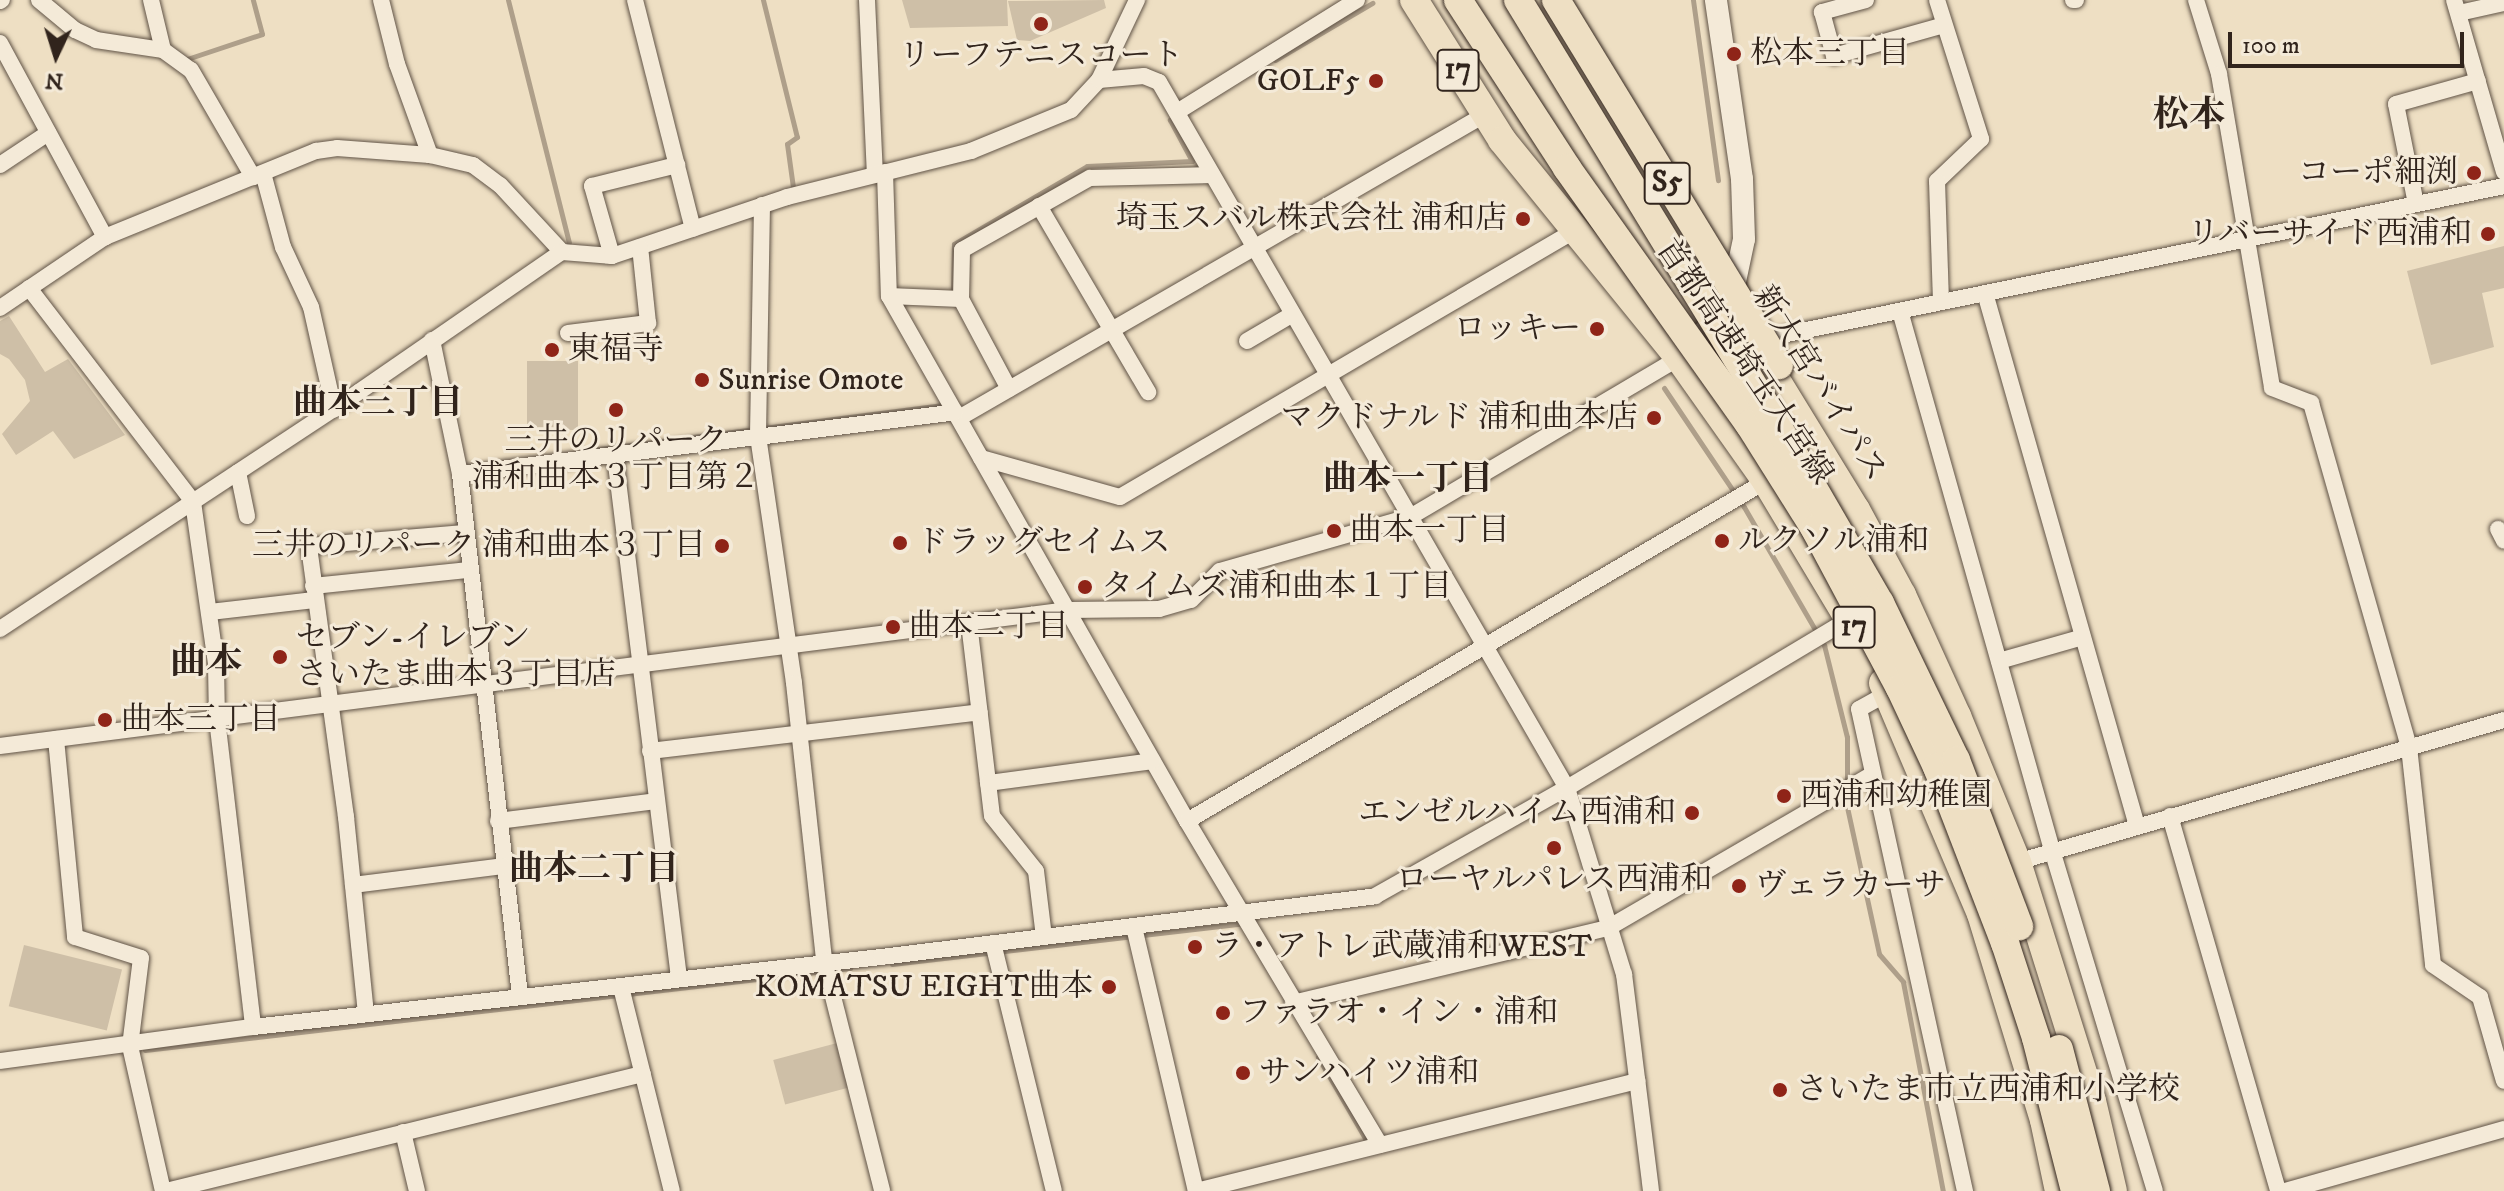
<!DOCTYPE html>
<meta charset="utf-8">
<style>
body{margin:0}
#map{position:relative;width:2504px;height:1191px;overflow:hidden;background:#eedfc3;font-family:"IM FELL DW Pica","Noto Serif JP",serif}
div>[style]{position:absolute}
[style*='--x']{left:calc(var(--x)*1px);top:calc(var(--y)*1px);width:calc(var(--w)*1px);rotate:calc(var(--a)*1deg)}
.green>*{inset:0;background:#cebfa7;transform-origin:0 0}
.stream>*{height:5px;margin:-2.5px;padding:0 2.5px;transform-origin:2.5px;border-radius:2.5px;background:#ae9f8a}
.roads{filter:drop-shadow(0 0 2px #605346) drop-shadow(0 0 2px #605346)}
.street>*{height:16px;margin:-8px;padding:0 8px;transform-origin:8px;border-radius:8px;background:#f4ead8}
.secondary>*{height:22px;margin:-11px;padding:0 11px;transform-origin:11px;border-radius:11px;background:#f4ead8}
.highway>*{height:28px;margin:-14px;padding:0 14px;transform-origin:14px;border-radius:14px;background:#eedfc3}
.bridges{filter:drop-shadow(0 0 2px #31241c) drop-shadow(0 0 2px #31241c)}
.highway-bridge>*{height:28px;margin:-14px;padding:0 14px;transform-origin:14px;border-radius:14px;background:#eedfc3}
.dots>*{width:22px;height:22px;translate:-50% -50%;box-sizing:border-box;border:4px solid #f4ead8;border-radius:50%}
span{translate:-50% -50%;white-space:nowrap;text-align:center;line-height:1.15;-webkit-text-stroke:6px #f4ead8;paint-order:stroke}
.shield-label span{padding:2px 6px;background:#f4ead8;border:2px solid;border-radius:6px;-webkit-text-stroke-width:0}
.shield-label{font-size:30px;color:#31241c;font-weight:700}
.poi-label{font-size:32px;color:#31241c}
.left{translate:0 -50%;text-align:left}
.right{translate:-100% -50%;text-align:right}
.street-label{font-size:32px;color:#31241c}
.neighbourhood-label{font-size:34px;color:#31241c;font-weight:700}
.quarter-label{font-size:36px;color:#31241c;font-weight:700}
.north{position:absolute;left:16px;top:16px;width:80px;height:80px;-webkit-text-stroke:6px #f4ead8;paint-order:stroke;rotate:184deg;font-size:22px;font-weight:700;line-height:32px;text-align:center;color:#31241c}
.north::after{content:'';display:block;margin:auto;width:28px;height:36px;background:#31241c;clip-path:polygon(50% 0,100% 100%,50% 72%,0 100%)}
.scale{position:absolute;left:2228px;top:32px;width:236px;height:36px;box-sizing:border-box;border:4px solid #31241c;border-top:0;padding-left:10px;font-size:24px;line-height:28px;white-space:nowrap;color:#31241c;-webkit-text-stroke:6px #f4ead8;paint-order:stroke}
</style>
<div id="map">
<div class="green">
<div style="clip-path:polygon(902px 0,1007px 0,1008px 26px,910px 28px)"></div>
<div style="clip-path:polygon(1104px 0,1106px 8px,1030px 41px,1017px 40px,1008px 1px)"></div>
<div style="clip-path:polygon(2504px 246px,2504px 288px,2482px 293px,2494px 347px,2431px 365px,2407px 271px)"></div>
<div style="clip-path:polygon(9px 316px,45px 372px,68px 359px,125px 435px,74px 459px,53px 431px,16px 455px,2px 434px,30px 401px,25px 380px,9px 359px,0 354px,0 321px)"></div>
<div style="left:527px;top:361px;width:51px;height:69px"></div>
<div style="left:24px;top:945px;width:101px;height:63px;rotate:14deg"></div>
<div style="left:837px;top:1043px;width:46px;height:66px;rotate:75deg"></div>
</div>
<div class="stream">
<div style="--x:508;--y:0;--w:250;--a:75.9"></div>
<div style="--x:763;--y:0;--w:141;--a:76.1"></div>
<div style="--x:797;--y:137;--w:12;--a:145"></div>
<div style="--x:787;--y:144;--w:43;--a:82.1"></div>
<div style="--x:1693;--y:0;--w:182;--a:82.1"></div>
<div style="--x:187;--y:59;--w:79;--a:-18.4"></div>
<div style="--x:262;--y:34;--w:35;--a:-105"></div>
<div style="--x:1275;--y:60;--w:113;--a:-30.4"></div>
<div style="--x:953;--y:289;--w:45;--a:-88.7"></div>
<div style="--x:954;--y:244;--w:154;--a:-30.4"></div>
<div style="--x:1087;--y:166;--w:105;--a:-2.7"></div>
<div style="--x:1192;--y:161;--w:47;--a:-118.2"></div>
<div style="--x:1170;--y:120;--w:7;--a:-34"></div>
<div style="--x:1664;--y:388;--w:143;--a:56.1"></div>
<div style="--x:1744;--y:507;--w:160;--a:59.9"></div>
<div style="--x:1824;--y:645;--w:95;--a:76"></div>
<div style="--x:1847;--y:737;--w:70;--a:90"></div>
<div style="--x:1847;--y:807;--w:150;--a:77.7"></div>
<div style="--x:1879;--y:954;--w:37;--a:49"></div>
<div style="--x:1903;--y:982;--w:213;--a:79.2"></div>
<div style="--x:591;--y:450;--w:355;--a:-7.3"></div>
<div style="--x:892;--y:964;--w:350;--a:-6.6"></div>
<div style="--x:145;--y:1050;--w:710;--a:-6.63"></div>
<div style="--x:1318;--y:1057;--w:102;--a:59.9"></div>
</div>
<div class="roads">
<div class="street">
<div style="--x:39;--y:0;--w:47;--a:39.8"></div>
<div style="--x:75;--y:30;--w:23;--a:25"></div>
<div style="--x:96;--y:40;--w:68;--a:8.5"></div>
<div style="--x:163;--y:50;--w:34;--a:36"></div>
<div style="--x:191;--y:70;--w:124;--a:59.9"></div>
<div style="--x:151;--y:0;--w:51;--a:76.5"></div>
<div style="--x:381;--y:0;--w:66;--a:76"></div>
<div style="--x:397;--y:64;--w:97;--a:70.1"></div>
<div style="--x:635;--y:0;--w:236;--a:75.8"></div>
<div style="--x:867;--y:0;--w:175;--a:87.4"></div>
<div style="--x:1866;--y:0;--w:46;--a:164.7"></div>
<div style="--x:1822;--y:12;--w:46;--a:74.7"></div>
<div style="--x:1834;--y:56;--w:114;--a:-15.7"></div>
<div style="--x:1937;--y:0;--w:146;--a:72.4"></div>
<div style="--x:1981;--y:139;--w:61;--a:136.3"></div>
<div style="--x:1937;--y:181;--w:121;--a:88.1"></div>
<div style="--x:2073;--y:0;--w:3;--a:0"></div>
<div style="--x:2196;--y:0;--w:77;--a:72.7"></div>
<div style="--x:2219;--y:74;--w:318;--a:80.4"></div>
<div style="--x:2272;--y:388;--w:42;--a:21"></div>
<div style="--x:2311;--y:403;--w:358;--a:74.1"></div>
<div style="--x:2409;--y:747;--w:219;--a:83.7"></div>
<div style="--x:2433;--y:965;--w:57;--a:34.2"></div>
<div style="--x:2480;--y:997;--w:87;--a:74.1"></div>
<div style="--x:2454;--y:0;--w:179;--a:73.8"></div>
<div style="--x:0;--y:1;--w:2;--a:-27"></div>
<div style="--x:2459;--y:13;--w:46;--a:-12.5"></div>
<div style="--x:0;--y:43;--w:221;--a:61.6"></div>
<div style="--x:1099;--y:80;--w:45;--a:-5.1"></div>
<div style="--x:1144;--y:76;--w:16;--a:22"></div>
<div style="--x:1159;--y:82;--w:815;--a:59.98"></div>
<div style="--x:1567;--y:788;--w:195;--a:73"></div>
<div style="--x:1624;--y:974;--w:219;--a:82.9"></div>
<div style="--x:1177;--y:112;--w:212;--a:-31.9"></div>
<div style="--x:0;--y:165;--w:58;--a:-33.7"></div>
<div style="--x:885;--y:172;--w:124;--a:88.2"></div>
<div style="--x:889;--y:296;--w:604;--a:60.42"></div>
<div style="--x:1187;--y:821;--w:377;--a:59.2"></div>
<div style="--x:263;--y:173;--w:77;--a:74.9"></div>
<div style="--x:283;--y:247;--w:66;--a:65"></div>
<div style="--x:311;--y:307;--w:105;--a:77.3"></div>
<div style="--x:2416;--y:204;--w:102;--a:-101.3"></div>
<div style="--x:2396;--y:104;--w:85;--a:-15.7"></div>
<div style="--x:762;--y:205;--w:231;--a:91"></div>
<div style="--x:758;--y:436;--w:250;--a:81.7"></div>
<div style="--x:794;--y:683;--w:280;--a:83.8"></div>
<div style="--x:824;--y:961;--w:237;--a:75.8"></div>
<div style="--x:1039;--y:206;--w:216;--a:59.6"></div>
<div style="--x:612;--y:256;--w:73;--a:-105.9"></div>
<div style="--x:592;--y:186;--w:88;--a:-13.9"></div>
<div style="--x:29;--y:288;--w:270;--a:52.5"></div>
<div style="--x:193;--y:502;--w:164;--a:81.9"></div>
<div style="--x:216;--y:664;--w:55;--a:89"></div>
<div style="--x:217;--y:719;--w:310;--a:83.3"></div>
<div style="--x:1985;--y:293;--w:554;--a:74.08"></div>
<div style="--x:889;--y:296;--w:72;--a:2.4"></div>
<div style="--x:0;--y:308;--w:127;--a:-34.1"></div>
<div style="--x:105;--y:237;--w:228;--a:-22.2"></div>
<div style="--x:316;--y:151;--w:21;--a:-8"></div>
<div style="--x:337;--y:148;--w:93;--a:4.3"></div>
<div style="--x:430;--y:155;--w:44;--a:13.1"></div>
<div style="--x:473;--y:165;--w:34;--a:37"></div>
<div style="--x:500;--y:185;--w:91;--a:47.2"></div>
<div style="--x:562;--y:252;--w:50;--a:4.6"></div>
<div style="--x:612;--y:256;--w:185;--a:-18.6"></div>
<div style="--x:787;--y:197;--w:190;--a:-14"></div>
<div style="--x:971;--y:151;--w:108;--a:-22.3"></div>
<div style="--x:1071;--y:110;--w:41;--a:-47"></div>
<div style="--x:1099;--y:80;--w:89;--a:-64.6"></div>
<div style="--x:1900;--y:311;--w:560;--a:74.25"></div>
<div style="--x:2052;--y:850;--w:356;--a:73.2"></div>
<div style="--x:568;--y:333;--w:81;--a:-7.1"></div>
<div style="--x:648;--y:323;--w:76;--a:-96"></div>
<div style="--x:432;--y:340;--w:137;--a:78.2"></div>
<div style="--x:460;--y:474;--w:525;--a:83.44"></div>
<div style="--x:1758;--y:340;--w:762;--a:-11.66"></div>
<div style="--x:1247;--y:341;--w:53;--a:-30.4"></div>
<div style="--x:1009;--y:389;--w:102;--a:-118.1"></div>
<div style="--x:961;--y:299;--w:49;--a:-88.8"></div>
<div style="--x:962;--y:250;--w:147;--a:-29.4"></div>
<div style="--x:1090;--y:178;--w:122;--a:-1.4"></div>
<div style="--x:959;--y:418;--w:608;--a:-29.98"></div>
<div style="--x:615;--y:456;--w:526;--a:83.01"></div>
<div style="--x:981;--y:458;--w:144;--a:15.7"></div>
<div style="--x:1120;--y:497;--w:526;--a:-30.37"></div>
<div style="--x:238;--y:472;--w:45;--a:78.4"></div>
<div style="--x:460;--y:474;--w:499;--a:-7.1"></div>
<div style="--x:2498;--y:529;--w:13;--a:63"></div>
<div style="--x:313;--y:586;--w:157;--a:-5.9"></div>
<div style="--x:210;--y:612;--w:105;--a:-6.6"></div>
<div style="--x:969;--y:623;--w:194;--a:83.2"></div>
<div style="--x:992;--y:816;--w:70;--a:51.3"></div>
<div style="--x:1036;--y:871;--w:66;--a:83.1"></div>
<div style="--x:0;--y:629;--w:400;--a:-33.4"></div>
<div style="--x:334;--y:409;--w:277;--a:-34.6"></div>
<div style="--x:1999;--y:661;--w:87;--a:-15.9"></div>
<div style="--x:1888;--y:693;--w:33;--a:151"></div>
<div style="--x:1859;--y:709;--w:494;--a:77.6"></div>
<div style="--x:56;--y:739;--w:199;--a:84.5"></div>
<div style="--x:75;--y:937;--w:69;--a:17.7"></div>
<div style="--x:141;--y:958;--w:89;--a:97.1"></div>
<div style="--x:130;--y:1046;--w:149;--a:77.2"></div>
<div style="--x:0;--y:746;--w:1077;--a:-7.26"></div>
<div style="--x:1068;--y:610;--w:91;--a:-0.6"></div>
<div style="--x:1159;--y:609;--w:33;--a:-16"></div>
<div style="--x:1191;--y:600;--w:41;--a:-45"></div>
<div style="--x:1220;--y:571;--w:198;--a:-15.9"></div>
<div style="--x:1410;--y:517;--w:312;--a:-30.6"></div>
<div style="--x:650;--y:751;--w:332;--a:-6.7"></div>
<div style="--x:988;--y:783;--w:166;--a:-7.6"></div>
<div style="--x:2170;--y:816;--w:390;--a:73.9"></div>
<div style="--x:498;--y:821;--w:159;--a:-7.2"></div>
<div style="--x:1187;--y:821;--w:671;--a:-30.42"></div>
<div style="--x:2017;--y:862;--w:507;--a:-16.26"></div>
<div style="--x:353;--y:885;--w:151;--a:-7.2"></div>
<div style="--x:1134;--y:927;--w:271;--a:76.8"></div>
<div style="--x:993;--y:943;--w:255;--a:76.2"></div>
<div style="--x:621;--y:987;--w:210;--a:76"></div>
<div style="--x:1293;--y:1003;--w:324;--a:-13.4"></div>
<div style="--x:1608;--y:928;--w:306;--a:-30.2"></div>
<div style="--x:366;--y:1014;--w:198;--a:-95.8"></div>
<div style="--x:346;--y:817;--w:274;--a:-97.8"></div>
<div style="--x:309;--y:546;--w:157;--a:-4.8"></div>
<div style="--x:0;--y:1061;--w:255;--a:-7.7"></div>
<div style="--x:253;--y:1027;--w:632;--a:-6.36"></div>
<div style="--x:881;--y:957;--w:498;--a:-7"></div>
<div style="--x:1375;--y:896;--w:220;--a:-29.4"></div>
<div style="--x:1567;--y:788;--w:329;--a:-30.9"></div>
<div style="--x:403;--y:1132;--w:61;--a:76.7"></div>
<div style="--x:166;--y:1191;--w:491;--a:-13.8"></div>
<div style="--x:1196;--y:1191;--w:455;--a:-14"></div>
<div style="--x:2285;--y:1191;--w:228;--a:-15.8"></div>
</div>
<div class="secondary">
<div style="--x:1681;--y:356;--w:71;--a:-46.1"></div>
<div style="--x:1730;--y:305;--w:67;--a:-78"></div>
<div style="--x:1744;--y:239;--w:60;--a:-91.9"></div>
<div style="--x:1742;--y:179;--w:181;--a:-98.3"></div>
</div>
<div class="highway">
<div style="--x:1414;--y:0;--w:165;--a:57.8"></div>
<div style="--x:1502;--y:140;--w:281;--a:50.9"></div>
<div style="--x:1679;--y:358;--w:151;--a:54.7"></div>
<div style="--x:1766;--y:481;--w:163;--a:59"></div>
<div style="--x:1756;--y:347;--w:191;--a:58.5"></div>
<div style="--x:1856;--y:510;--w:97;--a:61.6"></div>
<div style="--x:1902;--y:595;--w:133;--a:65.6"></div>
<div style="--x:1957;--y:716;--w:158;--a:67.7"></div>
<div style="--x:2017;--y:862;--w:250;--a:72.6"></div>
<div style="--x:2092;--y:1101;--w:92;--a:76.9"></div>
<div style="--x:1883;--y:683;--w:251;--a:67"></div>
<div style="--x:1981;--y:914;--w:215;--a:73"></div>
<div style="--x:2044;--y:1120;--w:73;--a:78.1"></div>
</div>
</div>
<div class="bridges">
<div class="highway-bridge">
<div style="--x:1458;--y:0;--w:200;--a:57"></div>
<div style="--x:1567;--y:168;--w:314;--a:54.6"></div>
<div style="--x:1749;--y:424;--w:124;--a:57.8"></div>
<div style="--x:1815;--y:529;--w:180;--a:61.9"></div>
<div style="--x:1900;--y:688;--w:87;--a:64.9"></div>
<div style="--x:1937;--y:767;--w:189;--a:68.9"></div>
<div style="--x:2005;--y:943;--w:100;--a:71.9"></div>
<div style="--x:2036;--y:1038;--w:158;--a:75.7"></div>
<div style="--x:1518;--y:0;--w:472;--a:58.6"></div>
<div style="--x:1764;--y:403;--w:231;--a:59.9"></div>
<div style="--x:1880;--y:603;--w:174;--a:64.2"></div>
<div style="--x:1956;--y:760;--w:178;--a:69.2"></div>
<div style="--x:1556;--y:0;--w:428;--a:58.6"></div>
<div style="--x:2059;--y:1049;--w:147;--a:75.4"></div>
</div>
</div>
<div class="dots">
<div style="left:1041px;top:24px;background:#8f2418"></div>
<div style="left:1734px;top:54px;background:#8f2418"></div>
<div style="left:1376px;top:81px;background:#8f2418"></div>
<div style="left:2474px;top:173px;background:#8f2418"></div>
<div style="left:1523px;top:219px;background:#8f2418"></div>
<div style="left:2488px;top:234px;background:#8f2418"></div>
<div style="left:1597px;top:329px;background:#8f2418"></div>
<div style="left:552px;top:350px;background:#8f2418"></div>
<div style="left:702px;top:380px;background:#8f2418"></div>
<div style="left:616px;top:410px;background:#8f2418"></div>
<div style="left:1654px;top:418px;background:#8f2418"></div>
<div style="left:1334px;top:531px;background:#8f2418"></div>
<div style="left:1722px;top:541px;background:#8f2418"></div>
<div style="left:900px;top:543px;background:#8f2418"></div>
<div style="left:722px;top:546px;background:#8f2418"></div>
<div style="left:1085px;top:587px;background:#8f2418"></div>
<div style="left:893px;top:627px;background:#8f2418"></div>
<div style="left:280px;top:657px;background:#8f2418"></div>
<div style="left:105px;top:720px;background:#8f2418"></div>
<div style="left:1784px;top:796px;background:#8f2418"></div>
<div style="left:1692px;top:813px;background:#8f2418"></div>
<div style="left:1554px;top:848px;background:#8f2418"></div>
<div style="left:1739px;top:886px;background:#8f2418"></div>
<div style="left:1195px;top:947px;background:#8f2418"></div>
<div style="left:1109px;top:987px;background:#8f2418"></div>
<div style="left:1223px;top:1013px;background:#8f2418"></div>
<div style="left:1243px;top:1073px;background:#8f2418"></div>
<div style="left:1780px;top:1090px;background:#8f2418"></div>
</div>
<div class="shield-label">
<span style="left:1458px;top:70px">17</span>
<span style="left:1667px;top:183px">S5</span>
<span style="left:1854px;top:627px">17</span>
</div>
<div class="poi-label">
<span class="left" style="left:1750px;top:54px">松本三丁目</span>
<span style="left:1041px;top:56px">リーフテニスコート</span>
<span class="right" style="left:1360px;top:81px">GOLF5</span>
<span class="right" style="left:2458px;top:173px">コーポ細渕</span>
<span class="right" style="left:1507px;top:219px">埼玉スバル株式会社 浦和店</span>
<span class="right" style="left:2472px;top:234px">リバーサイド西浦和</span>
<span class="right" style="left:1581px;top:329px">ロッキー</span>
<span class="left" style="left:568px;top:350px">東福寺</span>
<span class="left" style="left:718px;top:380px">Sunrise Omote</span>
<span class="right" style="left:1638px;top:418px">マクドナルド 浦和曲本店</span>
<span style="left:616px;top:460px">三井のリパーク<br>浦和曲本３丁目第２</span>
<span class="left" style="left:1350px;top:531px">曲本一丁目</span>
<span class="left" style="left:1738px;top:541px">ルクソル浦和</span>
<span class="left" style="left:916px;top:543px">ドラッグセイムス</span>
<span class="right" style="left:706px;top:546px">三井のリパーク 浦和曲本３丁目</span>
<span class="left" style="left:1101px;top:587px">タイムズ浦和曲本１丁目</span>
<span class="left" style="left:909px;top:627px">曲本二丁目</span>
<span class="left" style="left:296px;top:657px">セブン-イレブン<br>さいたま曲本３丁目店</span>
<span class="left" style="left:121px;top:720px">曲本三丁目</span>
<span class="left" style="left:1800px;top:796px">西浦和幼稚園</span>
<span class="right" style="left:1676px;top:813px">エンゼルハイム西浦和</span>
<span style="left:1554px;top:880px">ローヤルパレス西浦和</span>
<span class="left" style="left:1755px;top:886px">ヴェラカーサ</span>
<span class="left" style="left:1211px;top:947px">ラ・アトレ武蔵浦和WEST</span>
<span class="right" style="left:1093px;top:987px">KOMATSU EIGHT曲本</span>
<span class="left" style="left:1239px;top:1013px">ファラオ・イン・浦和</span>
<span class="left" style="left:1259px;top:1073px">サンハイツ浦和</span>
<span class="left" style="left:1796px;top:1090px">さいたま市立西浦和小学校</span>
</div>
<div class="street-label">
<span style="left:1744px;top:362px;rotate:56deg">首都高速埼玉大宮線</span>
<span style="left:1819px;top:384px;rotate:58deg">新大宮バイパス</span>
</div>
<div class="neighbourhood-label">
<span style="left:378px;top:404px">曲本三丁目</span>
<span style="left:1408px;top:480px">曲本一丁目</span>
<span style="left:594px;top:870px">曲本二丁目</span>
</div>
<div class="quarter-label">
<span style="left:2189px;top:116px">松本</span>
<span style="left:206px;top:663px">曲本</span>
</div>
<div class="north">N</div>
<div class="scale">100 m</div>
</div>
